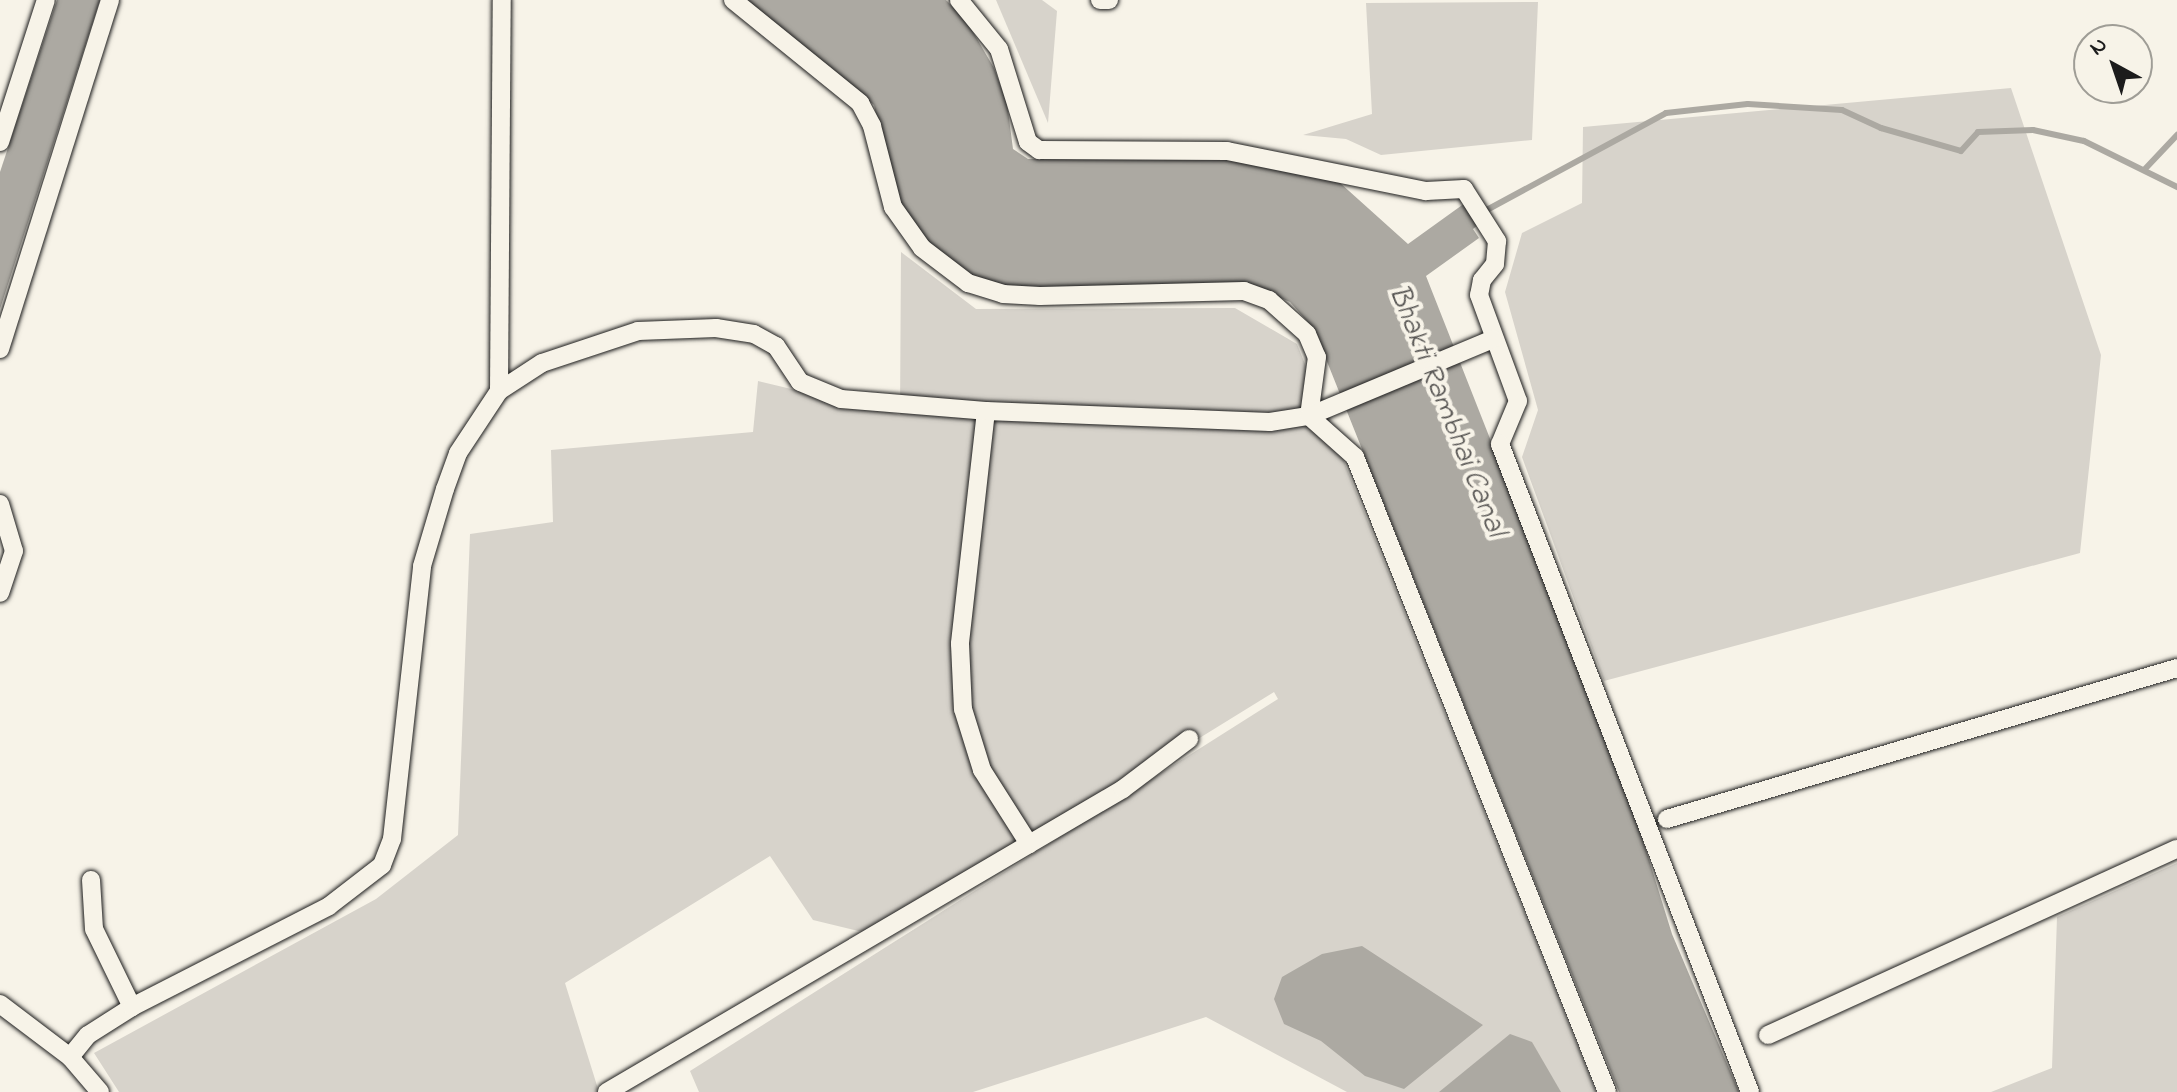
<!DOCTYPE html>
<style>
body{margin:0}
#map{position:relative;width:2177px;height:1092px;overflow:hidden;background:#f7f3e8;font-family:"Indie Flower",sans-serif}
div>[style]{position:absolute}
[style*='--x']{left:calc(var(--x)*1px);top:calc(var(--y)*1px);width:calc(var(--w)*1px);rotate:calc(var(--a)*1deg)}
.green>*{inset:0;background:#d7d3cb}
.water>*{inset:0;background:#aca9a2}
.stream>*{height:6px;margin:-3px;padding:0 3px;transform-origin:3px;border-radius:3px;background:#aca9a2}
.roads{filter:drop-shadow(0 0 2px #1c1c1c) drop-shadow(0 0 2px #1c1c1c)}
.minor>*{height:18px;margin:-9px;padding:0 9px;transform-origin:9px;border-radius:9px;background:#f7f3e8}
span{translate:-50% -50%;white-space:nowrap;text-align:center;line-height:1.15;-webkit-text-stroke:8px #f7f3e8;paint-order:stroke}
.water-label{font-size:30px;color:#565452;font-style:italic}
.north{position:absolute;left:2073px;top:24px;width:80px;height:80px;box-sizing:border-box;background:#f7f3e8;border:2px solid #9f9d96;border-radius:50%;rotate:320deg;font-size:22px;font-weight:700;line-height:32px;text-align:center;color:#1c1c1c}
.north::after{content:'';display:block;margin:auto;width:28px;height:36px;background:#1c1c1c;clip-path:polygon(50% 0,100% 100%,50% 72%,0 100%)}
</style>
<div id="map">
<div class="green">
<div style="clip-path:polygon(996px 0,1042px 0,1057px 11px,1048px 123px)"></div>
<div style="clip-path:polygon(1538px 2px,1532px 140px,1381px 155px,1346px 139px,1303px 135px,1372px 114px,1366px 3px)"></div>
<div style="clip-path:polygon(2011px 88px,2101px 355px,2080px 553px,1604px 681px,1522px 457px,1538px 410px,1505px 292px,1522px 233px,1582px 203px,1583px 127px)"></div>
<div style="clip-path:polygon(901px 252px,976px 309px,1235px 308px,1297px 344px,1596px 1092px,1347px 1092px,1206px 1017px,973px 1092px,699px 1092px,690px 1071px,1278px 699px,1274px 692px,879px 936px,813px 920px,770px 856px,565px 983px,599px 1092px,119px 1092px,94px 1053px,376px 899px,458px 835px,470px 534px,553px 522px,551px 450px,753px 432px,758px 381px,900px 415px)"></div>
<div style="clip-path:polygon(2177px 863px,2177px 1092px,1991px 1092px,2052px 1068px,2057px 917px)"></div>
</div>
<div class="water">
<div style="clip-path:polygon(57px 0,100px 0,0 309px,0 172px)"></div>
<div style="clip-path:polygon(747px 0,946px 0,966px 20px,994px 68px,1007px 103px,1013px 149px,1028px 159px,1230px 156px,1339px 182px,1408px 244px,1465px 203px,1479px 224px,1473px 229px,1479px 238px,1426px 276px,1624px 779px,1672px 934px,1739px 1092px,1619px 1092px,1314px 329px,1290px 302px,1257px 288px,1021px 289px,983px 282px,937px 255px,894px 197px,874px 105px)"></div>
<div style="clip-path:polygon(1362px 946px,1483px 1025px,1404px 1089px,1365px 1076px,1321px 1041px,1284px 1024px,1274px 999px,1282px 977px,1322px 954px)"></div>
<div style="clip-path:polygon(1510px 1034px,1532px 1042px,1561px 1092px,1439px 1092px)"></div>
</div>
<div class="stream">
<div style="--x:2145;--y:169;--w:47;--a:-46.7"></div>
<div style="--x:1483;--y:212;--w:208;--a:-28.4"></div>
<div style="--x:1666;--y:113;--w:82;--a:-6.3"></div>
<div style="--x:1748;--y:104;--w:94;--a:3.7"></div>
<div style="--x:1842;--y:110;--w:43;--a:24.8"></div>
<div style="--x:1881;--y:128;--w:83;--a:16"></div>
<div style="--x:1961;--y:151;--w:25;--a:-48"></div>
<div style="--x:1978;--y:132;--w:55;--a:-2.1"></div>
<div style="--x:2033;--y:130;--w:52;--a:12.2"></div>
<div style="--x:2084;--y:141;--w:104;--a:26.3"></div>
</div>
<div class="roads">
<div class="minor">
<div style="--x:733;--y:0;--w:164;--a:39"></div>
<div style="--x:860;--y:103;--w:26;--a:62"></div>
<div style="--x:872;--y:126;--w:84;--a:75.5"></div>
<div style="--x:893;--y:207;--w:50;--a:54.7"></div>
<div style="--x:922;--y:248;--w:58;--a:37.3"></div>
<div style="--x:968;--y:283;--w:37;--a:17"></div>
<div style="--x:1003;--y:294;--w:37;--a:3"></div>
<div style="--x:1040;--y:296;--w:204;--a:-1.4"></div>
<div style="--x:1244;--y:291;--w:27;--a:20"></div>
<div style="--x:1269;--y:300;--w:51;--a:41.8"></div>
<div style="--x:1307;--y:334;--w:25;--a:67"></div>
<div style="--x:1317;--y:357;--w:60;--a:97.7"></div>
<div style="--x:1309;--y:416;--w:62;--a:41.7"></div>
<div style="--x:1355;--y:457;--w:683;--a:68.35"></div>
<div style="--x:959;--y:0;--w:63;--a:50.8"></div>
<div style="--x:999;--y:49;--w:97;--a:72.7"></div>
<div style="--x:1028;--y:142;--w:14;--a:36"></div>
<div style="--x:1039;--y:150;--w:188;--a:0.3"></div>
<div style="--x:1227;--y:151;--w:203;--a:11.4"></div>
<div style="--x:1426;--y:191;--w:38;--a:-3"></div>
<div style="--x:1464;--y:189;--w:62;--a:57.6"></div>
<div style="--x:1497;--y:241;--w:23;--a:95"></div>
<div style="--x:1495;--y:264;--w:21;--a:129"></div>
<div style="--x:1482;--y:280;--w:15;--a:101"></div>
<div style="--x:1479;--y:295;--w:113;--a:69.8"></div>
<div style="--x:1518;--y:401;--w:47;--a:112.7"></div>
<div style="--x:1500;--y:444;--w:695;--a:68.9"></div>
<div style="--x:1100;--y:0;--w:9;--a:0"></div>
<div style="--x:0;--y:142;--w:149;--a:-72.1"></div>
<div style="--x:0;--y:349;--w:366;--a:-72.5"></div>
<div style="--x:499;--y:391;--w:391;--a:-89.6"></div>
<div style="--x:986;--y:411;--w:234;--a:96.4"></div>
<div style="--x:960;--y:644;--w:65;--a:87.4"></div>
<div style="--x:963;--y:709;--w:64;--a:72.7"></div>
<div style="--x:982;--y:770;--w:88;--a:57.6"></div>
<div style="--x:0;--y:504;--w:49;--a:73.4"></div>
<div style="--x:14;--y:551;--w:44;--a:108.4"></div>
<div style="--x:1667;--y:819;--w:532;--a:-16.49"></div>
<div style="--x:91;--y:880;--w:49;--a:86.5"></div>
<div style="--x:94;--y:929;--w:87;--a:64"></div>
<div style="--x:0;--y:1004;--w:88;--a:37.1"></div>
<div style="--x:70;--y:1057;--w:46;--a:49.4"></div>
<div style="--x:1768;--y:1035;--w:449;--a:-24.5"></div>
<div style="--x:70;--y:1057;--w:28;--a:-51"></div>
<div style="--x:88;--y:1035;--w:52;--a:-32.5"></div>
<div style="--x:132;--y:1007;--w:221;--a:-27.1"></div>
<div style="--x:329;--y:906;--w:67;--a:-37.7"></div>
<div style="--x:382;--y:865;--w:28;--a:-69"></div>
<div style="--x:392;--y:839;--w:275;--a:-83.7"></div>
<div style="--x:422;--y:566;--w:80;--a:-73.4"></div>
<div style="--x:445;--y:489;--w:38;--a:-70"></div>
<div style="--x:458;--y:453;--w:74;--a:-56.5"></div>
<div style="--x:499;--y:391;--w:51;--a:-33.1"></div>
<div style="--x:542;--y:363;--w:101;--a:-18.4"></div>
<div style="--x:638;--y:331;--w:78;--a:-2.2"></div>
<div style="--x:716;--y:328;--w:38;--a:9"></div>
<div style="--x:754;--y:334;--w:25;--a:29"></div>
<div style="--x:776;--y:346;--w:43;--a:56.3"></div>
<div style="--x:800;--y:382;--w:44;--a:22.5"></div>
<div style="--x:841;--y:399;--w:145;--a:4.7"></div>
<div style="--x:986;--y:411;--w:284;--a:2.2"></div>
<div style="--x:1270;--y:422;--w:39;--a:-9"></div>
<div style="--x:1309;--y:416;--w:199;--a:-22.7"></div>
<div style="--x:607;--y:1092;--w:598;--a:-30.42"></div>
<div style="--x:1123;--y:789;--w:83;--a:-37.1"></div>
</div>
</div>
<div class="water-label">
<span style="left:1446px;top:411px;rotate:68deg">Bhakti Rambhai Canal</span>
</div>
<div class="north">N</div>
</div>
